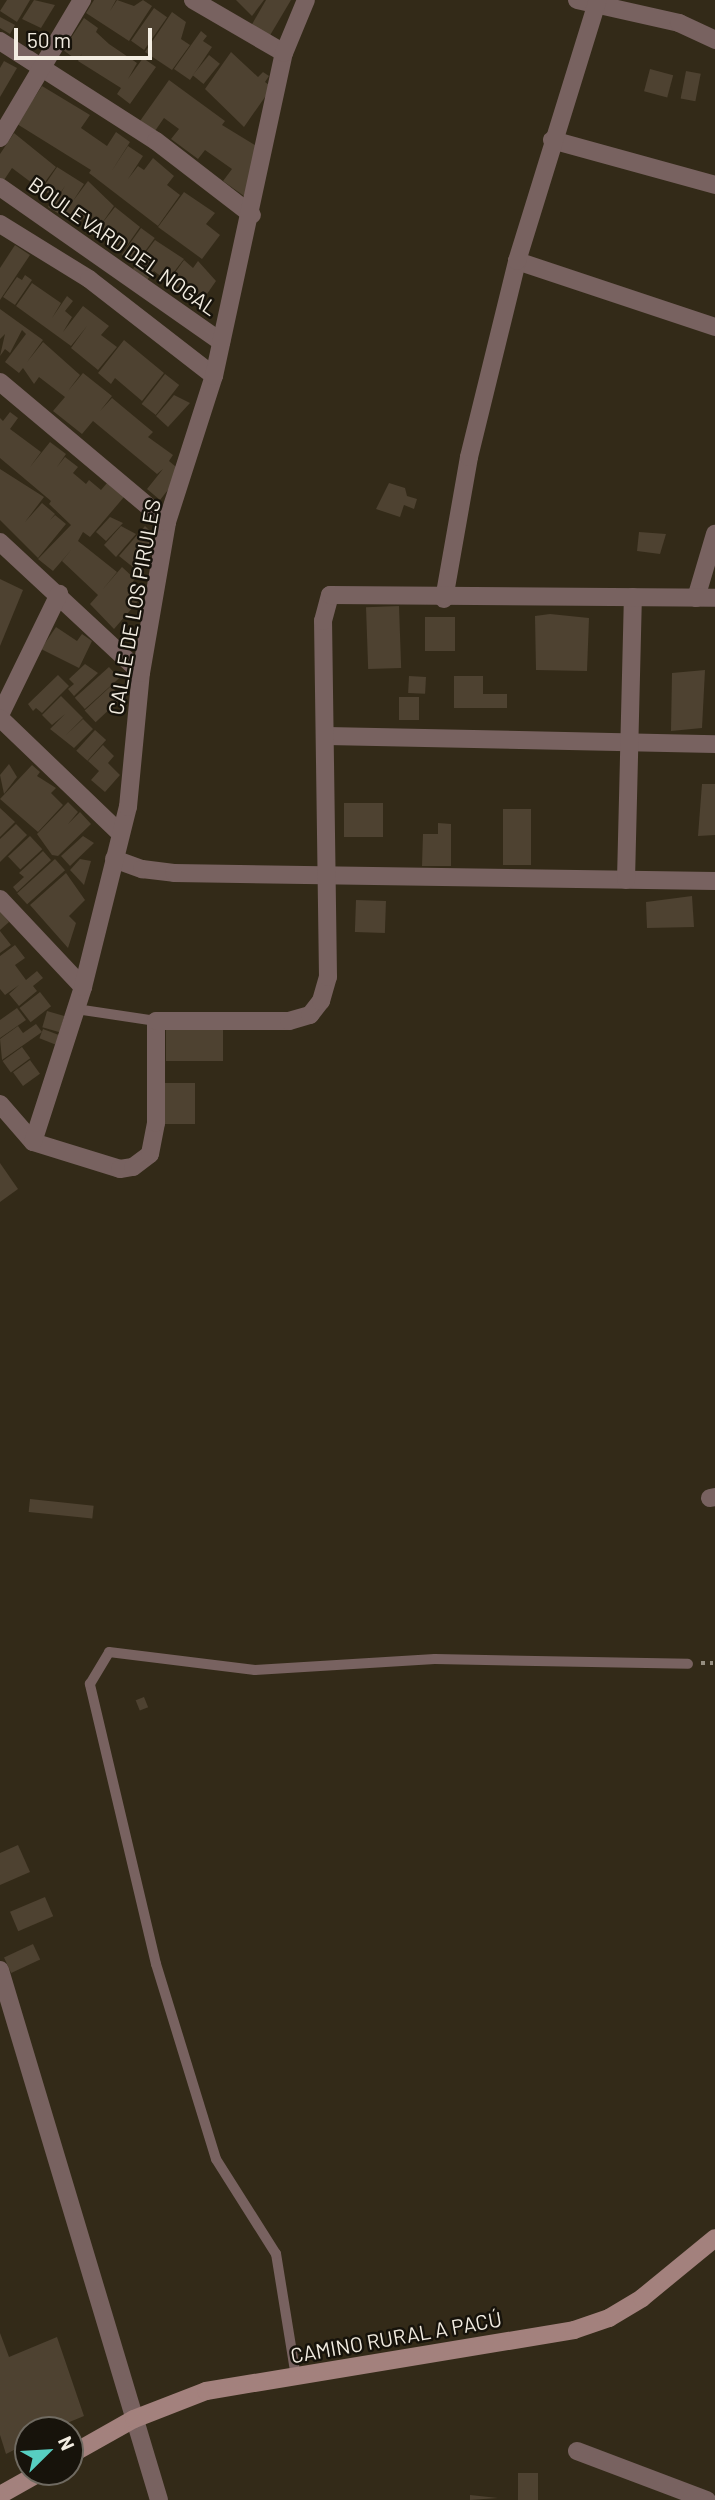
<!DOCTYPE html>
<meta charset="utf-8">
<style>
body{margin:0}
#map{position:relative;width:715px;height:2500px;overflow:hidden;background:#332a18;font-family:Barlow,sans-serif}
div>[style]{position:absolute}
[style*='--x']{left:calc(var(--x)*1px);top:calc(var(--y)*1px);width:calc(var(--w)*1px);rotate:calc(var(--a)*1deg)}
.building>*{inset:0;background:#4e4231;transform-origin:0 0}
.path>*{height:3.5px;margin-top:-1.75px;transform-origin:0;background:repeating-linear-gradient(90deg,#968e80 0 3.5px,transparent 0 8.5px)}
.lane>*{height:10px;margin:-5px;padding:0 5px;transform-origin:5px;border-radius:5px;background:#786260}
.street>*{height:18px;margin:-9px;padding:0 9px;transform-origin:9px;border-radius:9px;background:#786260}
.secondary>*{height:18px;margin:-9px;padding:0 9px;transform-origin:9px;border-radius:9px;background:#a3817d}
span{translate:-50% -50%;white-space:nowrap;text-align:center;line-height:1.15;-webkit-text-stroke:5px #17130b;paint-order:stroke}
.street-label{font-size:21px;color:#f3ede2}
.north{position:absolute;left:14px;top:2416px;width:70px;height:70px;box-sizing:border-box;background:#17130b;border:2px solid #6f6a61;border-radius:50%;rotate:66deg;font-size:19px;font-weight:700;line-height:28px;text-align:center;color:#f3ede2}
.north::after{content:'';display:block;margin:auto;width:24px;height:32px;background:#57cec1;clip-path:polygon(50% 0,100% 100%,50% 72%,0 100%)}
.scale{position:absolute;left:14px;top:28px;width:138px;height:32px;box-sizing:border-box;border:4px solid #f3ede2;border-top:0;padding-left:9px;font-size:21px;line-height:24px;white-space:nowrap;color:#f3ede2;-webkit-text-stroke:5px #17130b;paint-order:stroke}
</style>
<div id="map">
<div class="building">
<div style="clip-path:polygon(7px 0,30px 0,17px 22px,0 11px)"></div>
<div style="clip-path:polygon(34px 0,55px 5px,41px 28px,22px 19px)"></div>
<div style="clip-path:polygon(94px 0,116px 0,110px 11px,117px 0,134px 6px,143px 0,152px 6px,129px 41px,86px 13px)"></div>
<div style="clip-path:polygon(236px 0,264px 0,252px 16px)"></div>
<div style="clip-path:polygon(266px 0,291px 0,269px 37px,251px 26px)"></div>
<div style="left:154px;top:8px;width:16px;height:40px;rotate:35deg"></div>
<div style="clip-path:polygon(172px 12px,186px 22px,181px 39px,190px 45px,172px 70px,145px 52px)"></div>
<div style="clip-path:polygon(0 17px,15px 25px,10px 34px,0 28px)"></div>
<div style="clip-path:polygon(84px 18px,98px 28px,96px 32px,109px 44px,137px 63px,128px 79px,143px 58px,156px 67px,130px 104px,117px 94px,121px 88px,78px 61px,82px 54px,77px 60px,63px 50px)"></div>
<div style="clip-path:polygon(201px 31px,207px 36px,203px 41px,212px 47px,190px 80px,174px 69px)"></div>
<div style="clip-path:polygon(231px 52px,258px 77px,263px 72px,269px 76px,265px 82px,272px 87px,244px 127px,205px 89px)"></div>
<div style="left:209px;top:55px;width:14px;height:26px;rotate:39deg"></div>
<div style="clip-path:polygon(4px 61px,17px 68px,0 97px,0 68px)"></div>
<div style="left:650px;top:69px;width:24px;height:23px;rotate:15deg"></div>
<div style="left:686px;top:71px;width:15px;height:28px;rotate:11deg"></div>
<div style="clip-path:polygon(169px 80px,225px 121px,222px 125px,258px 147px,244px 196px,223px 181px,232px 169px,205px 150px,198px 159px,171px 139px,179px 129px,164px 118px,155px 131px,140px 121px)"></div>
<div style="clip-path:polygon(42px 86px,90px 115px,81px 128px,107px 146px,116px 132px,130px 142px,111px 172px,128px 146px,143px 156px,128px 179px,138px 166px,144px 170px,153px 158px,174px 176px,167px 185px,180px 195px,158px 226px,89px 173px,91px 170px,17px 124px)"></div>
<div style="clip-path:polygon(14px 133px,56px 167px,40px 189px,12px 168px,0 186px,0 154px)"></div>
<div style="clip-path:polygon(57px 167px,84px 184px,73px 201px,88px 181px,114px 206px,100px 226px,115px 207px,140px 227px,124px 250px,83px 218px,78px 226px,48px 207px,53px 199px,56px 201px,65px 186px,56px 199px,42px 189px)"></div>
<div style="clip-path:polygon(184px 192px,215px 213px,206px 224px,220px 235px,202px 259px,158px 227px)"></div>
<div style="left:141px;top:228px;width:17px;height:33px;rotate:36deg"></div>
<div style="clip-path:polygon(155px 240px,184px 259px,167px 281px,154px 271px,147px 280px,133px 269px)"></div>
<div style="clip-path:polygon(15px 245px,30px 255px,0 300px,0 268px)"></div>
<div style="clip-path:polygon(184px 260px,193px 268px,198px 261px,216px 281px,200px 304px,169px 281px)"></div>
<div style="clip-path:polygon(25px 275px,32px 280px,15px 305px,3px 297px,17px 277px,22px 280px)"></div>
<div style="clip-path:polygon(32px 283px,61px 303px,52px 318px,67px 296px,73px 301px,65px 311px,72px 317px,63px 332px,83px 306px,109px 326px,101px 335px,117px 347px,98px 370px,71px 348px,87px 326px,71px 346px,16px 306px)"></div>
<div style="clip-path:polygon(0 309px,43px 340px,27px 362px,43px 342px,80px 375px,68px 391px,83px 373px,112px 396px,100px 411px,112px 398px,153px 432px,148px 437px,173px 455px,169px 461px,182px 472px,160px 500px,147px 489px,163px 469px,157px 474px,93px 421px,82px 434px,53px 411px,65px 397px,39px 377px,34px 384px,23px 368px,19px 373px,5px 362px,26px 334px,22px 330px,10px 353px,5px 349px,0 356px,5px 334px,0 339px)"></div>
<div style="clip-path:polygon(124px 340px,164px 373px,142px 401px,115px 378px,111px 384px,98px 373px)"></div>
<div style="left:165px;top:374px;width:18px;height:38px;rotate:38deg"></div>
<div style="clip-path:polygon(174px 395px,190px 403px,168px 427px,156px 416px)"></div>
<div style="clip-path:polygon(10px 412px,18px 418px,10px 429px,41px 452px,30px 467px,50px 442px,66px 454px,57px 467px,65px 457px,78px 467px,73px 473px,86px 484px,89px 480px,101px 490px,107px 483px,124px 497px,90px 537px,83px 532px,78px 541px,117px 572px,103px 589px,122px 567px,135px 579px,127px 588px,140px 599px,114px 629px,90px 604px,98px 595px,62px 561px,72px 549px,53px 571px,38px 559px,71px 525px,49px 504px,51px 501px,0 458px,0 418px,3px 421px)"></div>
<div style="clip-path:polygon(0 469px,44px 497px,25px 522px,42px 503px,55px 514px,50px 520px,55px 515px,66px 524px,38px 558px,0 520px)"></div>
<div style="clip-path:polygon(389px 483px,405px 488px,407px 496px,417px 499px,414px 509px,404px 505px,400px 517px,376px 509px)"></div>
<div style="clip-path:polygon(110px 517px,123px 523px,106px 541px,96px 532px)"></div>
<div style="clip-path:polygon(121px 526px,136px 534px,116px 557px,104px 545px)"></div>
<div style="clip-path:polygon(145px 526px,151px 532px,149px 551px,134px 568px,119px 556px)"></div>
<div style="clip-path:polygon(639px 532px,666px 534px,660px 554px,637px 551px)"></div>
<div style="clip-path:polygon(0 579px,23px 590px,0 646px)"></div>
<div style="left:399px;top:606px;width:62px;height:33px;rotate:88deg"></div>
<div style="clip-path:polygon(550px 614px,589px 618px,587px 671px,536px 670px,535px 616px)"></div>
<div style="left:425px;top:617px;width:30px;height:34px"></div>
<div style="clip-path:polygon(56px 627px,77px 641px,82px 634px,92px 641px,79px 668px,41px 649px)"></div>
<div style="clip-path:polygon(85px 664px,98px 673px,74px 696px,68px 689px,74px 684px,69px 679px)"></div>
<div style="left:109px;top:667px;width:15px;height:46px;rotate:48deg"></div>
<div style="clip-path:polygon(705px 670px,702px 728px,671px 731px,672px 673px)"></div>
<div style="clip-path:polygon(58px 675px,69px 686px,42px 713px,36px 708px,33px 711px,28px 704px)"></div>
<div style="left:409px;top:676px;width:17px;height:17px;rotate:3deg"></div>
<div style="clip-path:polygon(454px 676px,483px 676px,483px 694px,507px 694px,507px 708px,454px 708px)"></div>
<div style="left:111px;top:686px;width:16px;height:36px;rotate:47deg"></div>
<div style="clip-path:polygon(61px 696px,83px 718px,66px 735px,83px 719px,93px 729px,74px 748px,50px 729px,65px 714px,52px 725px,42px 715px)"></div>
<div style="left:399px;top:697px;width:20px;height:23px"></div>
<div style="left:95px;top:730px;width:15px;height:28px;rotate:42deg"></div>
<div style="clip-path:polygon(103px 745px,114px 756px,108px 763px,120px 775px,105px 792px,91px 780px,99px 771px,88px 761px)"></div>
<div style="clip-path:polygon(9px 764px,17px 777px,4px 794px,0 775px)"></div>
<div style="clip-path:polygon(32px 765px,40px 772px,37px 776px,56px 788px,51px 793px,63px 805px,38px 832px,0 799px)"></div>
<div style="clip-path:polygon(702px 784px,715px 784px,715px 835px,698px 836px)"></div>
<div style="clip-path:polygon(68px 802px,78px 812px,68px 824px,80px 812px,91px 824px,58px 856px,52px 855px,37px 834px)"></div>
<div style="left:344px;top:803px;width:39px;height:34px"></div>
<div style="clip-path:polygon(0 808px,15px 822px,0 837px)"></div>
<div style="left:503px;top:809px;width:28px;height:56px"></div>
<div style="clip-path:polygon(438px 823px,451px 824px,451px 866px,422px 866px,423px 834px,438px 834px)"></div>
<div style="clip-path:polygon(16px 824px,27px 835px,0 862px,0 839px)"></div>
<div style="left:30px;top:836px;width:18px;height:30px;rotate:47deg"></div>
<div style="clip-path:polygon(83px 836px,94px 843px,70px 866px,61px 856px)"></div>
<div style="clip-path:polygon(43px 851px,51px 860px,17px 892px,13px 887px,24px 877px,19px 873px)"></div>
<div style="left:55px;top:859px;width:15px;height:51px;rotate:48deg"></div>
<div style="clip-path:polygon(80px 859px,91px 861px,84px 885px,70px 870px)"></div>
<div style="clip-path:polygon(66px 873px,85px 900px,69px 916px,76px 923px,68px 948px,30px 905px)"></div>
<div style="clip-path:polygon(692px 896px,694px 927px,647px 928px,646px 902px)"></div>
<div style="left:356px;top:900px;width:30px;height:32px;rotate:2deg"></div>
<div style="clip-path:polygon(0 911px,9px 922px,0 930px)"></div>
<div style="clip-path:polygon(0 931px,11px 945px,0 953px)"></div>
<div style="clip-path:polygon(15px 945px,25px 958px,15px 965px,26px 980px,37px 971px,43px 978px,33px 986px,37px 991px,19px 1006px,9px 994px,19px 985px,5px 995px,0 989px,0 956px)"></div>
<div style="left:40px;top:992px;width:18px;height:26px;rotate:52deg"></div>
<div style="clip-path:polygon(17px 1008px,26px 1020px,0 1038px,0 1020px)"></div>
<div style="left:47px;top:1011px;width:18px;height:17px;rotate:16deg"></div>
<div style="clip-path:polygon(36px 1024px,42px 1032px,2px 1060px,0 1039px,18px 1026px,23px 1033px)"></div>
<div style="left:43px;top:1029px;width:17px;height:10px;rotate:21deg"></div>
<div style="left:166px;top:1030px;width:57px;height:31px"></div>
<div style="left:22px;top:1047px;width:14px;height:24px;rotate:54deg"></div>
<div style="left:30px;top:1060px;width:17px;height:21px;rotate:54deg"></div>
<div style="left:165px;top:1083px;width:30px;height:41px"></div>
<div style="clip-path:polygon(0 1163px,18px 1189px,0 1202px)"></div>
<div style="left:30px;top:1499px;width:64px;height:13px;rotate:6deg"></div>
<div style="left:144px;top:1697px;width:11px;height:9px;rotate:68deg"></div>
<div style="clip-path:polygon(18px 1845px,30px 1872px,0 1885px,0 1853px)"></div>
<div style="left:45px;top:1897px;width:21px;height:38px;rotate:67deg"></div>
<div style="left:33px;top:1944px;width:17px;height:32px;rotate:65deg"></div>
<div style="clip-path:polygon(0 2333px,9px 2357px,57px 2337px,84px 2416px,50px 2430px,28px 2430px,28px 2443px,6px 2454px,0 2435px)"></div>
<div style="left:518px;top:2473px;width:20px;height:27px"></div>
<div style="clip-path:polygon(470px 2495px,498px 2498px,470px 2500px)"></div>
</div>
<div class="path">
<div style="--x:701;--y:1663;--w:14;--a:0"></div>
</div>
<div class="lane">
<div style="--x:76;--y:1009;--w:81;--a:8.5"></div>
<div style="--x:296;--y:2377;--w:125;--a:-99.2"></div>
<div style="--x:276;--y:2254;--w:112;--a:-122.3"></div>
<div style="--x:216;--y:2159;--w:204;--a:-107.1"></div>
<div style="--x:156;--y:1964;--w:288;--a:-103.3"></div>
<div style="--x:90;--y:1684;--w:37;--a:-59"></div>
<div style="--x:109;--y:1652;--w:147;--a:7"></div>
<div style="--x:255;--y:1670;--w:180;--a:-3.5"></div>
<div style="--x:435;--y:1659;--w:253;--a:1.1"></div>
</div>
<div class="street">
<div style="--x:193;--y:0;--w:105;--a:30.2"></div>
<div style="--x:577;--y:0;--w:105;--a:12.7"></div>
<div style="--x:679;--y:23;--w:40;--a:25"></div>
<div style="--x:0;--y:41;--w:185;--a:32.7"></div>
<div style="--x:156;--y:141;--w:121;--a:37.6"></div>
<div style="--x:0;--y:138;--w:161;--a:-59.3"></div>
<div style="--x:552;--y:140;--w:169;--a:15.4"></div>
<div style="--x:0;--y:187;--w:270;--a:35"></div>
<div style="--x:0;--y:224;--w:105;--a:31.7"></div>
<div style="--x:89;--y:279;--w:158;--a:37.8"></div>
<div style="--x:517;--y:261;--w:209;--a:18.4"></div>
<div style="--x:0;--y:382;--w:218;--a:40"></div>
<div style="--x:0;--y:542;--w:192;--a:42.9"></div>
<div style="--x:696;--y:598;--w:67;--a:-73.5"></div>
<div style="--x:444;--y:599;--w:144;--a:-80"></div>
<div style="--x:469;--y:457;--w:202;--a:-76.2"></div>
<div style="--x:517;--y:261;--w:273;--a:-72.8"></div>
<div style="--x:0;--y:715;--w:135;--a:-64"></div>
<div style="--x:0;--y:718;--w:166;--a:43.8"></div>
<div style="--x:327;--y:736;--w:388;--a:1.2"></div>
<div style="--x:114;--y:859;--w:30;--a:20"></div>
<div style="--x:142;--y:869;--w:32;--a:7"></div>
<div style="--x:174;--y:873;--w:541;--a:0.85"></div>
<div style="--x:626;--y:880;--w:283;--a:-88.6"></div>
<div style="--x:0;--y:899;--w:121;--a:46.7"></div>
<div style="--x:0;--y:1104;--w:50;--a:49"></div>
<div style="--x:33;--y:1142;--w:91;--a:17.2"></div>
<div style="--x:120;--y:1169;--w:13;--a:-9"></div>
<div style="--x:133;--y:1167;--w:21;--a:-37"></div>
<div style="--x:150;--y:1154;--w:32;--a:-79"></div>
<div style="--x:156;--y:1123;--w:102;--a:-90"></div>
<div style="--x:156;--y:1021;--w:133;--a:0"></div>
<div style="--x:289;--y:1021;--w:22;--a:-16"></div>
<div style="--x:310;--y:1015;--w:18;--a:-52"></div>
<div style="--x:321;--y:1001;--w:25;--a:-74"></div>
<div style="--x:328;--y:977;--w:356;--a:-90.8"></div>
<div style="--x:323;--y:621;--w:27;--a:-75"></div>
<div style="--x:330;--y:595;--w:385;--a:0.4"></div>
<div style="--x:33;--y:1142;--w:163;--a:-72.1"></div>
<div style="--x:83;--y:987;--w:186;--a:-76"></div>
<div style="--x:128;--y:807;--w:135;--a:-84.5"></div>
<div style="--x:141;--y:673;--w:153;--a:-80.2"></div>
<div style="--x:167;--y:522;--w:153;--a:-72.2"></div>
<div style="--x:214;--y:376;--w:330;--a:-77.8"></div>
<div style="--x:284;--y:53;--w:57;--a:-67.5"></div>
<div style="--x:710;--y:1498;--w:5;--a:-11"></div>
<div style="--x:0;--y:1970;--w:553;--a:73.3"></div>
<div style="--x:577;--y:2451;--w:139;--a:20.7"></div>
</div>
<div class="secondary">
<div style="--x:70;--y:2455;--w:73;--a:-29.4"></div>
<div style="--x:134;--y:2419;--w:77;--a:-21.3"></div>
<div style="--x:206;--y:2391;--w:373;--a:-9.4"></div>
<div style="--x:574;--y:2330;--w:37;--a:-19"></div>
<div style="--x:609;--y:2318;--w:39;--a:-31"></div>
<div style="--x:642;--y:2298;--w:94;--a:-39.4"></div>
<div style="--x:0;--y:2495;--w:47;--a:-29.3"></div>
</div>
<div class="street-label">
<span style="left:123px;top:246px;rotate:35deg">BOULEVARD DEL NOGAL</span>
<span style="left:134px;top:607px;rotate:-80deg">CALLE DE LOS PIRULES</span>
<span style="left:396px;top:2337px;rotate:-10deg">CAMINO RURAL A PACÚ</span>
</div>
<div class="north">N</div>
<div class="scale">50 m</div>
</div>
